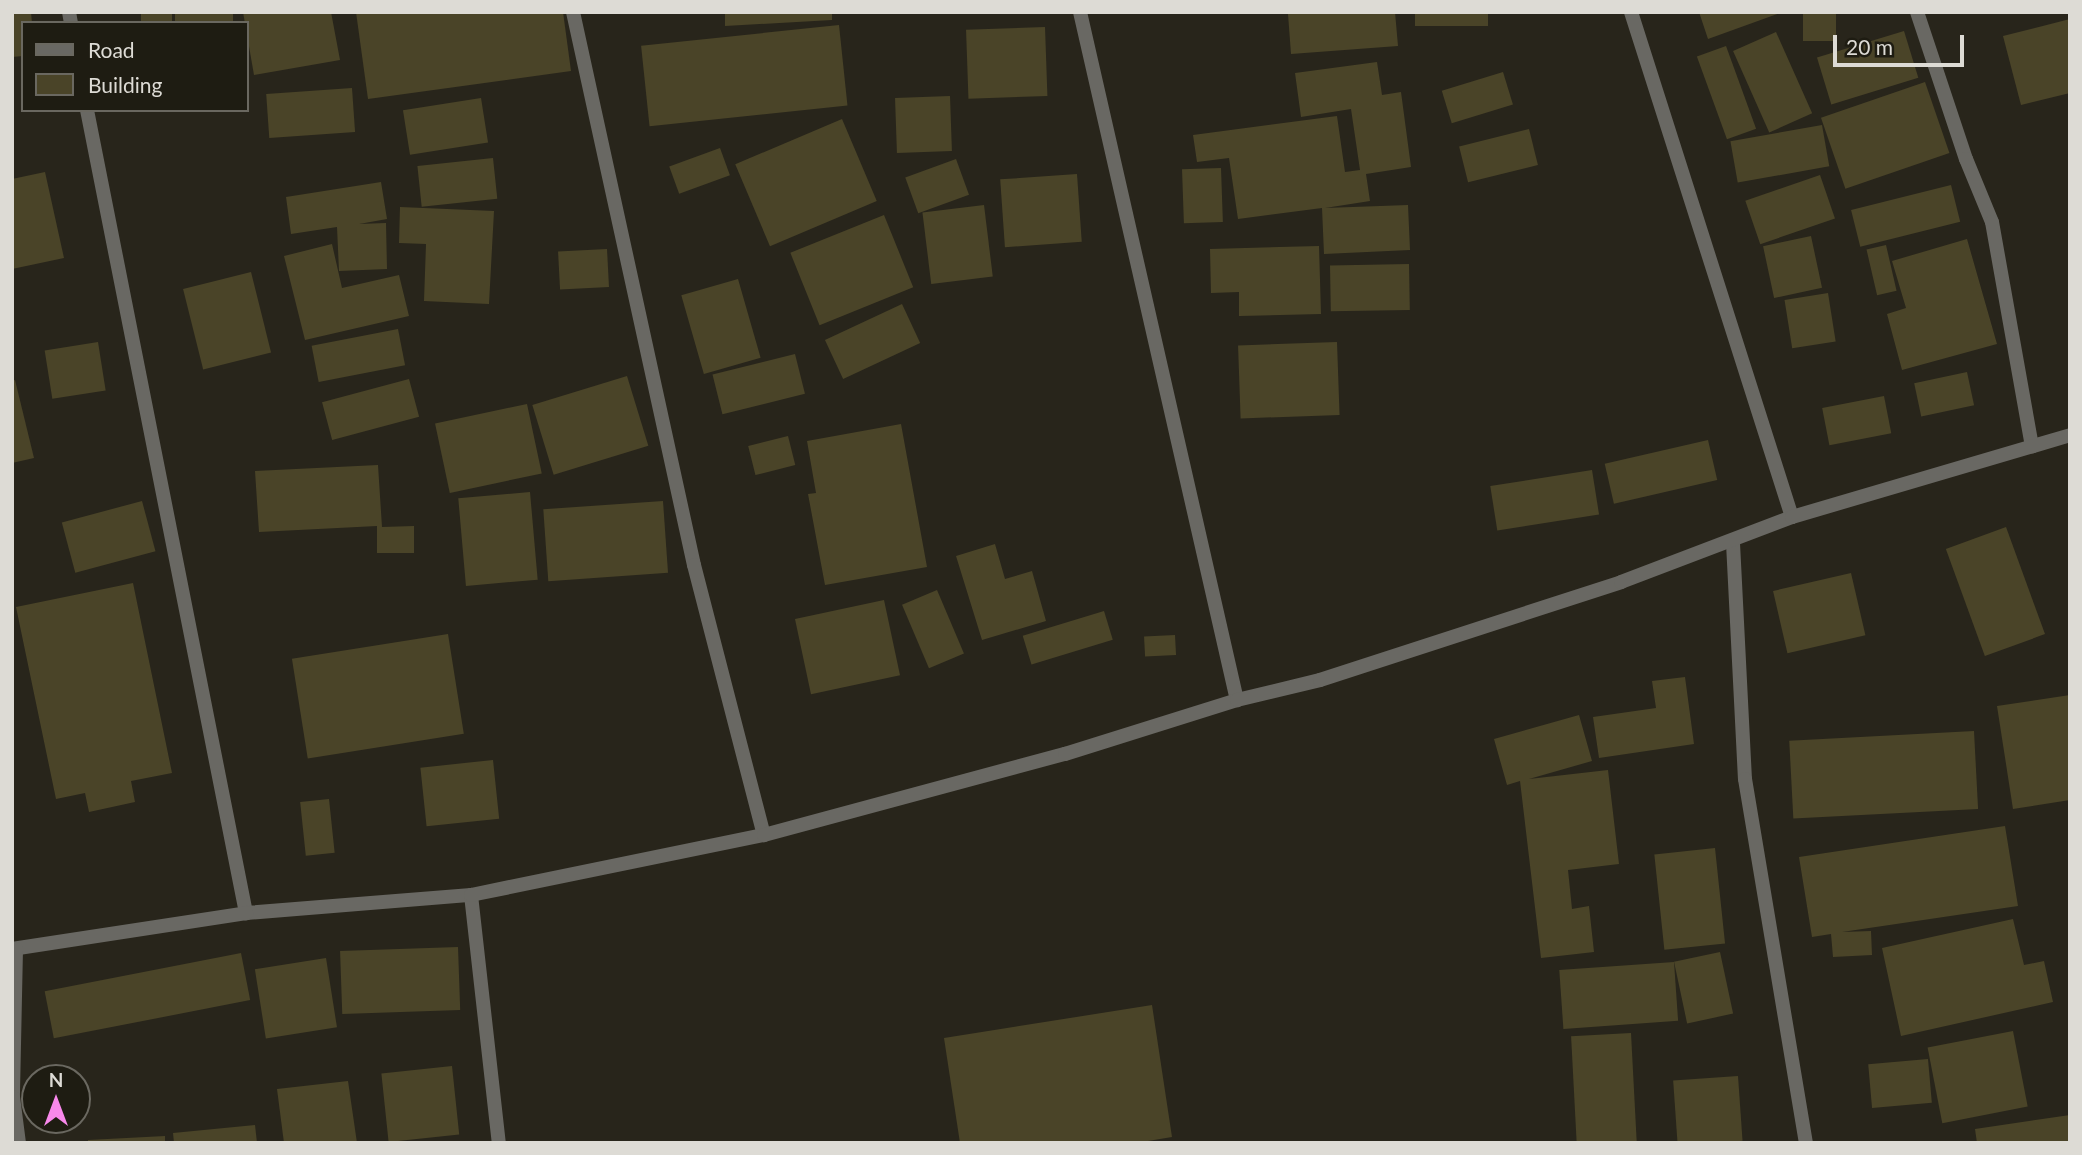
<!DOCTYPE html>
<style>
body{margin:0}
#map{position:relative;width:2082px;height:1155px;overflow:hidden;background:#28251b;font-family:Lato,sans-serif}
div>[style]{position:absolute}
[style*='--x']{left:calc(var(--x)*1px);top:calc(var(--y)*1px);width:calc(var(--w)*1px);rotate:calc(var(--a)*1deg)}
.building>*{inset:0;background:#4a4428;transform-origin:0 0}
.street>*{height:14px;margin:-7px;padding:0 7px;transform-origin:7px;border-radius:7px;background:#696863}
span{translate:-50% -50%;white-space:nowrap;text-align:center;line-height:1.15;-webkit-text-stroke:6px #1e1c12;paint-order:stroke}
.frame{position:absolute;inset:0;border:14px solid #dddbd5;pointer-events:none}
.legend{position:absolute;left:21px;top:21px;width:228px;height:91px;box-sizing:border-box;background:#1e1c12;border:2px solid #6a6860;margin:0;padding:9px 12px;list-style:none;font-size:21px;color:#dddbd5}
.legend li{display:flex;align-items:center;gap:14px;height:35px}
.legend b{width:35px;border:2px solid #6a6860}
.north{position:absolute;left:21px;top:1064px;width:70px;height:70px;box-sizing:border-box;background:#1e1c12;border:2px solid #6a6860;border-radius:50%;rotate:0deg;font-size:19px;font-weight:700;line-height:28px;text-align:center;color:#dddbd5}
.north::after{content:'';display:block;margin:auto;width:24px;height:32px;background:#f888eb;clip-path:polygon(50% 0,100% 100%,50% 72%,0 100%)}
.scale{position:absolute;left:1833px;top:35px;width:131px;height:32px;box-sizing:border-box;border:4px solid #dddbd5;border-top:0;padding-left:9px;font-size:21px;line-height:24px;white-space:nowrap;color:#dddbd5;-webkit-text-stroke:5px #1e1c12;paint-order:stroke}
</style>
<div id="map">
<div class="building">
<div style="clip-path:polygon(12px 12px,31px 12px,32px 23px,23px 23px,23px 56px,12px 57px)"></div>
<div style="left:141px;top:12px;width:31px;height:11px"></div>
<div style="left:175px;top:12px;width:58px;height:11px"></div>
<div style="clip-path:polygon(243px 12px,331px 12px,340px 60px,254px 75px)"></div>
<div style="clip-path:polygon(356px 12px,563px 12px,571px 71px,368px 99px)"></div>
<div style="clip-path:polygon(725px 12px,832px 12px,832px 20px,725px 26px)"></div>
<div style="clip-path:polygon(1395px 12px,1398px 46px,1291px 54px,1288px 14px)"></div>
<div style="left:1415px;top:12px;width:73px;height:14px"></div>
<div style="clip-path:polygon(1699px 12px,1780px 12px,1780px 13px,1708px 39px)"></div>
<div style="left:1803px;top:12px;width:33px;height:29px"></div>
<div style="clip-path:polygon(2070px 19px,2070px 93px,2021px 105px,2003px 36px)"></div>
<div style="left:839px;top:25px;width:81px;height:199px;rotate:84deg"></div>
<div style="left:1045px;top:27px;width:69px;height:79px;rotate:88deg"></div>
<div style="left:1904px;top:31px;width:49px;height:91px;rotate:73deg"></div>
<div style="left:1776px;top:32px;width:89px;height:47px;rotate:66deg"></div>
<div style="left:1726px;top:46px;width:88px;height:31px;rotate:70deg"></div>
<div style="clip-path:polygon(1377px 62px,1382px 95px,1401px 92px,1411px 167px,1366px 174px,1370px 201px,1325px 208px,1408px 205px,1410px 250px,1324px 254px,1322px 208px,1238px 219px,1229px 158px,1197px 162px,1193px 135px,1337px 116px,1345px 172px,1360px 170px,1351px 109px,1301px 117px,1295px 73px)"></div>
<div style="left:1503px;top:72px;width:34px;height:64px;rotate:73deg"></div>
<div style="left:1925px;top:82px;width:75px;height:110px;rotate:71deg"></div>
<div style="left:352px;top:88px;width:44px;height:86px;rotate:86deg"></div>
<div style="left:950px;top:96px;width:55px;height:55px;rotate:88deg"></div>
<div style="left:481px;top:98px;width:45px;height:79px;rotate:81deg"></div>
<div style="left:842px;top:119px;width:89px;height:116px;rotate:67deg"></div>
<div style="left:1822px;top:125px;width:42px;height:93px;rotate:80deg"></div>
<div style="left:1529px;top:129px;width:37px;height:72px;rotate:76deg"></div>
<div style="left:720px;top:148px;width:29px;height:54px;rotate:70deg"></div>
<div style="left:493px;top:158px;width:41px;height:76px;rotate:84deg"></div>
<div style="left:956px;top:159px;width:38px;height:54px;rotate:70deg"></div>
<div style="left:1221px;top:168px;width:54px;height:39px;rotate:88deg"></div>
<div style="clip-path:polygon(45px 172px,64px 258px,12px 269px,12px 179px)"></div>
<div style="left:1077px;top:174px;width:68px;height:77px;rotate:86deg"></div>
<div style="left:1820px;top:175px;width:46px;height:79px;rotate:71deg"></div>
<div style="clip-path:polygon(381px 182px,387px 219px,359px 224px,386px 223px,387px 269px,339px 271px,337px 227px,291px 234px,286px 197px)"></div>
<div style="left:1951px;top:185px;width:38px;height:103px;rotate:76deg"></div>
<div style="left:984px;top:205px;width:72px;height:62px;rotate:83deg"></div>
<div style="clip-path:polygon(400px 207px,494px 211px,489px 304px,424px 301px,426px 244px,399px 243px)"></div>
<div style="left:884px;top:215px;width:78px;height:101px;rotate:68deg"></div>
<div style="left:1811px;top:236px;width:53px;height:49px;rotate:78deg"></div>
<div style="clip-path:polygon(1967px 239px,1997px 344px,1902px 370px,1887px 314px,1906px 308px,1892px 261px)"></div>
<div style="clip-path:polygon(332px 244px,342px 288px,399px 275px,409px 316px,305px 340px,284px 256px)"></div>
<div style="left:1886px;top:245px;width:47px;height:20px;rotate:77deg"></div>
<div style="clip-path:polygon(1319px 246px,1321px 314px,1239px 316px,1239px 292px,1211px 293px,1210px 249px)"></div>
<div style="left:607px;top:249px;width:38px;height:49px;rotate:87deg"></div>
<div style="left:1409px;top:264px;width:46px;height:79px;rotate:89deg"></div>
<div style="left:251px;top:272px;width:83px;height:70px;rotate:76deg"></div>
<div style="left:738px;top:279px;width:82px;height:59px;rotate:74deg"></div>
<div style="left:1828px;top:293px;width:49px;height:44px;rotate:81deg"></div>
<div style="left:902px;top:304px;width:43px;height:85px;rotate:65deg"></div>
<div style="left:398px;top:329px;width:37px;height:88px;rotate:79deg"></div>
<div style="left:98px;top:342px;width:49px;height:54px;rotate:81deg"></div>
<div style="left:1337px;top:342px;width:73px;height:99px;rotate:88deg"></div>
<div style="left:795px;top:354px;width:41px;height:85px;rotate:76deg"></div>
<div style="left:1967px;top:372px;width:34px;height:54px;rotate:78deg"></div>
<div style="left:627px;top:376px;width:73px;height:99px;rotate:73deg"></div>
<div style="left:409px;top:379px;width:39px;height:90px;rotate:75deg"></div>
<div style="clip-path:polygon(15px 380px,34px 458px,12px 463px,12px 381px)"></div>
<div style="left:1884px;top:396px;width:38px;height:63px;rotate:79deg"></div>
<div style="left:527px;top:404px;width:71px;height:94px;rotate:78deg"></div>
<div style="clip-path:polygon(901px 424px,927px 567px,825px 585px,808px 494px,816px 493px,807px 441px)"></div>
<div style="left:788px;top:436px;width:30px;height:41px;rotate:76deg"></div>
<div style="left:1708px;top:440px;width:41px;height:106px;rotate:77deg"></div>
<div style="clip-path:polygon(378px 465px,382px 527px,414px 526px,414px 553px,377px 553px,377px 526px,259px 532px,255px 471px)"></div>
<div style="left:1592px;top:470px;width:45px;height:103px;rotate:81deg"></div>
<div style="left:530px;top:492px;width:88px;height:72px;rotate:85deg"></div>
<div style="left:142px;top:501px;width:52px;height:83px;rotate:75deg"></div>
<div style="left:663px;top:501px;width:72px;height:120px;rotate:86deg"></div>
<div style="left:2006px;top:527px;width:114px;height:64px;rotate:70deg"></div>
<div style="clip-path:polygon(995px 544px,1005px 579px,1032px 571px,1046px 621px,982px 640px,956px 556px)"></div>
<div style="left:1851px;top:573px;width:64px;height:80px;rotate:77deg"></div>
<div style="clip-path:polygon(133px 583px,172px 773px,131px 781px,135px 802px,89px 812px,85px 793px,56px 799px,16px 607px)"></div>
<div style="left:937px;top:590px;width:69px;height:38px;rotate:67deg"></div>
<div style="left:884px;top:600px;width:77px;height:91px;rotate:78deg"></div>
<div style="left:1104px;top:611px;width:30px;height:85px;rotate:73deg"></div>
<div style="left:448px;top:634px;width:101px;height:158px;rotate:81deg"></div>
<div style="left:1175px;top:635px;width:20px;height:31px;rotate:87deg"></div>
<div style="clip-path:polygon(1685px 677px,1694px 744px,1599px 758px,1593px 717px,1656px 708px,1652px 681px)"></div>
<div style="clip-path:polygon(2070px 695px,2070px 800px,2013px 809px,1997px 706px)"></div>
<div style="clip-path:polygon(1579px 715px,1592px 761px,1529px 779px,1608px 770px,1619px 864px,1568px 870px,1572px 909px,1589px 906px,1594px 952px,1541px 958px,1520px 781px,1507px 785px,1494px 739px)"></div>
<div style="left:1974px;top:731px;width:78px;height:185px;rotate:87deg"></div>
<div style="left:493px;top:760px;width:59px;height:73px;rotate:84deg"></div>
<div style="left:329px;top:799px;width:54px;height:29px;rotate:84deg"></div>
<div style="clip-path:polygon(2005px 826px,2018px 906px,1842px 932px,1871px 931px,1872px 955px,1833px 957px,1831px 934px,1812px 937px,1799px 857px)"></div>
<div style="left:1715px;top:848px;width:96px;height:61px;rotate:84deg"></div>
<div style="clip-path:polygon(2013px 919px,2024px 965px,2044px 961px,2053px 1002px,1901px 1036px,1882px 948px)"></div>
<div style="left:458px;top:947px;width:63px;height:118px;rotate:88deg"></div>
<div style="left:1720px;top:952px;width:63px;height:47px;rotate:78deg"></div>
<div style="left:241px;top:953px;width:48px;height:200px;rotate:79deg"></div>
<div style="left:326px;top:958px;width:70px;height:72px;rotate:81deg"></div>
<div style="left:1674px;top:962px;width:59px;height:115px;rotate:86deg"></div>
<div style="clip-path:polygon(1152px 1005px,1172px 1137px,1136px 1143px,960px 1143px,944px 1038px)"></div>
<div style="left:2013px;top:1031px;width:77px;height:87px;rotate:79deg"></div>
<div style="left:1631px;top:1033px;width:110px;height:60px;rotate:87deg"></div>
<div style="left:1928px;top:1059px;width:44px;height:60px;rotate:85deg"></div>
<div style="left:452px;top:1066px;width:69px;height:71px;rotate:84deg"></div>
<div style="left:1738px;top:1076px;width:65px;height:65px;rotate:86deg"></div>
<div style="clip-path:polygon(348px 1081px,357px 1143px,284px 1143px,277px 1089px)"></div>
<div style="clip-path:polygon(2070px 1115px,2070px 1143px,1977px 1143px,1975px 1129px)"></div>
<div style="clip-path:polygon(255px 1125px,257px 1143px,174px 1143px,173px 1133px)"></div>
<div style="clip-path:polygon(165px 1136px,165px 1143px,88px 1143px,88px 1140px)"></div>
</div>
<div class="street">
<div style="--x:69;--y:12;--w:11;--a:80"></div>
<div style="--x:573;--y:12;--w:566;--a:77.66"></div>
<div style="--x:694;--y:565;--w:279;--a:75.5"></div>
<div style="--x:1080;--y:12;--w:706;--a:77.15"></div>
<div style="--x:1631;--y:12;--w:530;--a:72.32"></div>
<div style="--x:1917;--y:12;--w:155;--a:71.6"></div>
<div style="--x:1966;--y:159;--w:68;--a:67.6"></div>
<div style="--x:1992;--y:222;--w:228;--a:79.9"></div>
<div style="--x:87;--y:110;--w:819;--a:78.8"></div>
<div style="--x:246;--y:913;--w:226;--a:-4.6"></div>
<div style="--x:471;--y:895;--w:250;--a:83.6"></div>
<div style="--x:1733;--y:543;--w:236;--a:87.1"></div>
<div style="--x:1745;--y:779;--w:369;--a:80.5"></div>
<div style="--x:471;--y:895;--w:299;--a:-11.6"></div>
<div style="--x:764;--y:835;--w:312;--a:-15.1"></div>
<div style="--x:1065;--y:754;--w:180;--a:-17.4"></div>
<div style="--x:1237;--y:700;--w:85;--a:-13.5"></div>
<div style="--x:1320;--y:680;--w:317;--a:-18"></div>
<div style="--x:1621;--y:582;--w:183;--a:-20.8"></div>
<div style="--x:1792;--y:517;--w:290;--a:-16.4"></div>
<div style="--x:12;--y:949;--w:237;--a:-8.7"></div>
<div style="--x:16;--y:949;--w:148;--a:91.2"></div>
<div style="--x:13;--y:1097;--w:46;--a:82.6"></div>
</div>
<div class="frame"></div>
<ul class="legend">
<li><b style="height:9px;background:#696863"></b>Road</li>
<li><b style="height:19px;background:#4a4428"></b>Building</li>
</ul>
<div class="north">N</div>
<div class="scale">20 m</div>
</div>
